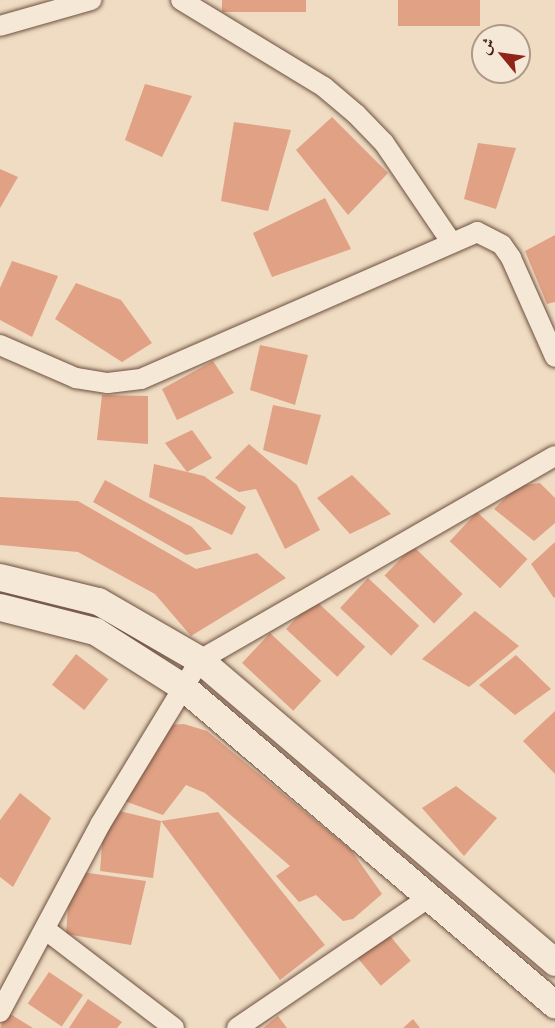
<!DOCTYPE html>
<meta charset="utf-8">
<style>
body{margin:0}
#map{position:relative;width:555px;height:1028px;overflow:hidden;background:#efdcc2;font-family:Cardo,Amiri,serif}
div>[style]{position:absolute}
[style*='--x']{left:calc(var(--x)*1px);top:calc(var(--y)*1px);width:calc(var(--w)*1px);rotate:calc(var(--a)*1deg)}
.building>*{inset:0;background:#e0a184;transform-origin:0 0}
.roads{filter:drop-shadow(0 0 2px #6e5040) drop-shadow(0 0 2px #6e5040)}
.street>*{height:20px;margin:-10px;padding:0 10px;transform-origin:10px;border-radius:10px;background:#f5e8d7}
.secondary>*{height:27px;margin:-13.5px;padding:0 13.5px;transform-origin:13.5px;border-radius:13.5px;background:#f5e8d7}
span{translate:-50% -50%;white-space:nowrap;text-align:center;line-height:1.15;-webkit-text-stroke:6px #f5e8d7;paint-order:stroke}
.north{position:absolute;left:471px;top:24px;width:60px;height:60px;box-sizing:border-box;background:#f5e8d7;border:2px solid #ae9989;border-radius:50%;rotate:299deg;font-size:16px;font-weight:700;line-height:24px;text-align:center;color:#432215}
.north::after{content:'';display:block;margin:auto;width:21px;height:27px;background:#8f2418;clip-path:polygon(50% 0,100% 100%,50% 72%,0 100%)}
</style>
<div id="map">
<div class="building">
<div style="left:222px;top:0;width:84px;height:12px"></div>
<div style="left:398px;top:0;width:82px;height:26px"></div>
<div style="clip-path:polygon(145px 84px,192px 96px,162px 157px,125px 140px)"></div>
<div style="clip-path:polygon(332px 117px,388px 173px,348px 215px,296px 150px)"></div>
<div style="clip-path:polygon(234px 122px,291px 130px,268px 211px,221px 201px)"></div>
<div style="clip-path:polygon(478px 143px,516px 148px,496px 209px,464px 199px)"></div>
<div style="clip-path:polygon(0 169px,18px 177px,0 208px)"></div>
<div style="clip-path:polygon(325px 198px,351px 249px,272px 277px,253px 233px)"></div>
<div style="clip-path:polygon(555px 235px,555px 302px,547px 304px,525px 251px)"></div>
<div style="clip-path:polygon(12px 261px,58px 276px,32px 337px,0 320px,0 288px)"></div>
<div style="clip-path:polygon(76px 283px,121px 300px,152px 343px,122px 362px,55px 319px)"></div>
<div style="clip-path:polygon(260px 345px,308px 355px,295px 405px,250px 390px)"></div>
<div style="clip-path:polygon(213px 361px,234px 393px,177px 420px,162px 389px)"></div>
<div style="clip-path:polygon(102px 395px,148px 396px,148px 444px,97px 440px)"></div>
<div style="clip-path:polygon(273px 405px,321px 415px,307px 465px,263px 450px)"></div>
<div style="clip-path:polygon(192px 430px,212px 458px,187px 472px,165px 443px)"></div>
<div style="clip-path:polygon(249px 444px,297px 485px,320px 530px,285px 549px,256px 489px,239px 492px,215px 478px)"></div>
<div style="clip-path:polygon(154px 464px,204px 476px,246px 507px,232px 535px,149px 497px)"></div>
<div style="clip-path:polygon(352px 475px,391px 514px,350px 534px,317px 498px)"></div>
<div style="clip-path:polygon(105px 480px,192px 527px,212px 549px,186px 555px,93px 502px)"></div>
<div style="clip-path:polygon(540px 483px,555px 498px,555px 523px,534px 541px,494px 509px,517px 486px)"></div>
<div style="clip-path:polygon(0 497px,78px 501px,196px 569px,257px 553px,286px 578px,191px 636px,155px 594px,78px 552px,0 545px)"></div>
<div style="left:477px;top:512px;width:69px;height:40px;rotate:43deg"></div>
<div style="clip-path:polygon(555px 542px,555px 597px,554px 598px,531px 564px)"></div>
<div style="left:413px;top:546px;width:69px;height:41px;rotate:44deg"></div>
<div style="left:368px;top:578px;width:70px;height:41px;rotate:43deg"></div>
<div style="left:314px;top:599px;width:70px;height:41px;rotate:43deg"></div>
<div style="clip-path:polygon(475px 611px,519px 646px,469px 687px,422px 659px)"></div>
<div style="left:270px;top:633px;width:70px;height:41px;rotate:43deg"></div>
<div style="left:76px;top:654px;width:41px;height:39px;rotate:38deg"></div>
<div style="clip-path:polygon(516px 655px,551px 689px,515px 715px,479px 685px)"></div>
<div style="clip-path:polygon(555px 711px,555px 774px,523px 741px)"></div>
<div style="clip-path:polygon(184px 724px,207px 731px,351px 850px,382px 894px,353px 919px,343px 921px,316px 895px,299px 902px,276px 876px,290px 866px,205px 793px,186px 785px,163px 815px,122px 800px,166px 725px)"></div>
<div style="clip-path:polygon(456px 786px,497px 818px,464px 856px,422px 808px)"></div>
<div style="clip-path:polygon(20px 793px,51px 818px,13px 887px,0 877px,0 820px)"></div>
<div style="clip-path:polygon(115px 810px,161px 821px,153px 878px,100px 871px,103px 832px)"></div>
<div style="clip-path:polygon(218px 812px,325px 945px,280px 980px,161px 821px)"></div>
<div style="clip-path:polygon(81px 872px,146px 881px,131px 945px,66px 934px,69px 895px)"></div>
<div style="left:385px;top:930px;width:40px;height:39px;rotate:50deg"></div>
<div style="left:49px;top:972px;width:41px;height:38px;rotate:34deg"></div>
<div style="clip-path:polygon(88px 999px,122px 1022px,117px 1028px,69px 1028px)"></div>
<div style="clip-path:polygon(7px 1012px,33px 1028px,0 1028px)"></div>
<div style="clip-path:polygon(278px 1016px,287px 1028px,263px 1028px)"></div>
<div style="clip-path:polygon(413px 1019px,420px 1028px,403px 1028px)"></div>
</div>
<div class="roads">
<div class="street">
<div style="--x:181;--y:0;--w:167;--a:31.3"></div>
<div style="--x:324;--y:87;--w:42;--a:40.2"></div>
<div style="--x:356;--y:114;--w:40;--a:46"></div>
<div style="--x:384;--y:143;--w:117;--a:55.8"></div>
<div style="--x:0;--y:26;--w:95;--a:-15.9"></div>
<div style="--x:0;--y:345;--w:83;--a:23.5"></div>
<div style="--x:76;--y:378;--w:32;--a:9"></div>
<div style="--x:108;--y:383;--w:33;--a:-7"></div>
<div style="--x:141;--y:379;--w:367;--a:-23.6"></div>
<div style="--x:477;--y:232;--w:28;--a:27"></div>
<div style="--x:502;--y:245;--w:16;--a:55"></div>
<div style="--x:511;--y:258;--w:108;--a:66"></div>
<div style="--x:46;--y:930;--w:161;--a:37.4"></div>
<div style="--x:0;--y:1012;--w:214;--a:-61.9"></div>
<div style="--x:101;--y:823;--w:191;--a:-58.7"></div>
<div style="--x:200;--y:660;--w:409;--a:-29.9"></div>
<div style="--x:237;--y:1028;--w:230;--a:-34.2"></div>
</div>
<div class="secondary">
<div style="--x:0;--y:577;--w:101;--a:13.8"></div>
<div style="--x:98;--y:601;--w:118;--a:30"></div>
<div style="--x:200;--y:660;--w:466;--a:40.4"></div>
<div style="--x:0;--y:607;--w:98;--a:14.2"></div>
<div style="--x:95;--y:631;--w:104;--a:32.5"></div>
<div style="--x:183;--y:687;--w:489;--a:40.5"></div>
</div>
</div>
<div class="north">ش</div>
</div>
